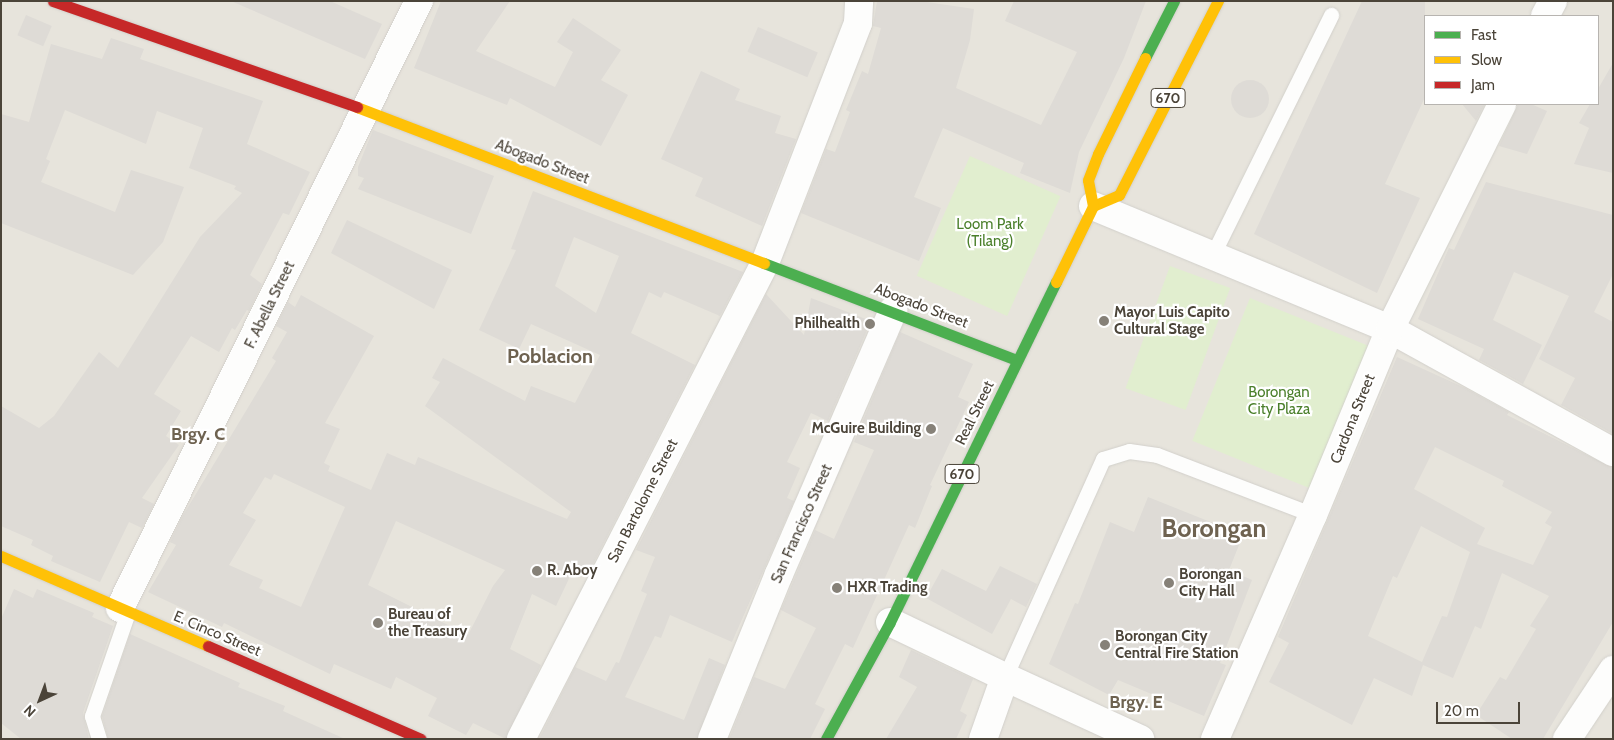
<!DOCTYPE html>
<style>
body{margin:0}
#map{position:relative;width:1614px;height:740px;overflow:hidden;background:#f4f2ee;font-family:Cabin,sans-serif}
div>[style]{position:absolute}
[style*='--x']{left:calc(var(--x)*1px);top:calc(var(--y)*1px);width:calc(var(--w)*1px);rotate:calc(var(--a)*1deg)}
.residential>*{inset:0;background:#e7e4dc}
.green>*{inset:0;background:#e1eecf;transform-origin:0 0}
.building>*{inset:0;background:#dedbd6;transform-origin:0 0}
.round{border-radius:50%}
.roads{filter:drop-shadow(0 0 1px #d2d0cb) drop-shadow(0 0 1px #d2d0cb)}
.lane>*{height:15px;margin:-7.5px;padding:0 7.5px;transform-origin:7.5px;border-radius:7.5px;background:#fdfdfc}
.street>*{height:28px;margin:-14px;padding:0 14px;transform-origin:14px;border-radius:14px;background:#fdfdfc}
.fast>*{height:11px;margin:-5.5px;padding:0 5.5px;transform-origin:5.5px;border-radius:5.5px;background:#4caf50}
.slow>*{height:11px;margin:-5.5px;padding:0 5.5px;transform-origin:5.5px;border-radius:5.5px;background:#ffc107}
.jam>*{height:11px;margin:-5.5px;padding:0 5.5px;transform-origin:5.5px;border-radius:5.5px;background:#c62828}
.dots>*{width:14px;height:14px;translate:-50% -50%;box-sizing:border-box;border:2px solid #fff;border-radius:50%}
span{translate:-50% -50%;white-space:nowrap;text-align:center;line-height:1.15;-webkit-text-stroke:4.5px #fff;paint-order:stroke}
.shield-label span{padding:1px 4px;background:#fff;border:1px solid;border-radius:4px;-webkit-text-stroke-width:0}
.shield-label{font-size:14px;color:#4b4439;font-weight:700}
.street-label{font-size:15px;color:#4b4439}
.park-label{font-size:15px;color:#4a7f2a}
.poi-label{font-size:15px;color:#4b4439;font-weight:700}
.left{translate:0 -50%;text-align:left}
.right{translate:-100% -50%;text-align:right}
.quarter-label{font-size:18px;color:#6e6250;font-weight:700}
.district-label{font-size:20px;color:#6e6250;font-weight:700}
.town-label{font-size:25px;color:#6e6250;font-weight:700}
.frame{position:absolute;inset:0;border:2px solid #4b4439;pointer-events:none}
.legend{position:absolute;left:1424px;top:15px;width:175px;height:90px;box-sizing:border-box;background:#fff;border:1px solid #b7b4b0;margin:0;padding:6px 9px;list-style:none;font-size:15px;color:#4b4439}
.legend li{display:flex;align-items:center;gap:10px;height:25px}
.legend b{width:25px;border:1px solid #b7b4b0}
.north{position:absolute;left:15px;top:675px;width:50px;height:50px;-webkit-text-stroke:4px #fff;paint-order:stroke;rotate:223deg;font-size:14px;font-weight:700;line-height:20px;text-align:center;color:#4b4439}
.north::after{content:'';display:block;margin:auto;width:18px;height:22px;background:#4b4439;clip-path:polygon(50% 0,100% 100%,50% 72%,0 100%)}
.scale{position:absolute;left:1436px;top:702px;width:84px;height:22px;box-sizing:border-box;border:2px solid #4b4439;border-top:0;padding-left:6px;font-size:15px;line-height:18px;white-space:nowrap;color:#4b4439;-webkit-text-stroke:4px #fff;paint-order:stroke}
</style>
<div id="map">
<div class="residential">
<div style="clip-path:polygon(evenodd,1px 1px,1613px 1px,1613px 739px,1px 739px,1px 1px,1425px 16px,1598px 16px,1598px 104px,1425px 104px,1425px 16px)"></div>
</div>
<div class="green">
<div style="left:970px;top:156px;width:99px;height:131px;rotate:24deg"></div>
<div style="left:1170px;top:266px;width:64px;height:130px;rotate:20deg"></div>
<div style="left:1250px;top:298px;width:133px;height:154px;rotate:22deg"></div>
</div>
<div class="building">
<div style="clip-path:polygon(231px 1px,330px 1px,382px 24px,365px 59px)"></div>
<div style="clip-path:polygon(441px 1px,510px 1px,476px 51px,555px 87px,573px 52px,557px 42px,573px 18px,621px 50px,601px 80px,628px 95px,601px 146px,510px 98px,507px 105px,414px 68px)"></div>
<div style="clip-path:polygon(877px 1px,920px 1px,974px 9px,970px 40px,956px 88px,1041px 125px,1077px 52px,1005px 21px,1014px 1px,1146px 1px,1124px 58px,1079px 152px,1070px 193px,1020px 173px,1024px 163px,943px 128px,914px 197px,941px 208px,919px 261px,801px 213px,826px 149px,835px 152px,850px 112px,846px 110px,862px 71px,868px 74px,881px 28px,873px 26px)"></div>
<div style="clip-path:polygon(1362px 1px,1425px 1px,1425px 97px,1385px 184px,1420px 198px,1377px 293px,1254px 234px)"></div>
<div style="left:26px;top:15px;width:28px;height:22px;rotate:23deg"></div>
<div style="left:758px;top:27px;width:65px;height:27px;rotate:23deg"></div>
<div style="clip-path:polygon(111px 38px,144px 49px,140px 59px,263px 101px,247px 144px,310px 172px,289px 215px,283px 213px,250px 275px,262px 284px,249px 311px,247px 310px,235px 330px,232px 328px,219px 352px,191px 336px,154px 394px,181px 411px,166px 436px,179px 445px,142px 498px,154px 504px,142px 528px,129px 522px,100px 582px,51px 561px,53px 556px,31px 545px,33px 540px,1px 526px,1px 406px,39px 428px,54px 416px,99px 352px,118px 368px,200px 237px,242px 193px,234px 189px,236px 186px,189px 168px,203px 128px,157px 111px,146px 144px,65px 110px,46px 159px,50px 161px,41px 182px,115px 212px,131px 170px,184px 187px,163px 242px,133px 275px,1px 223px,1px 114px,29px 122px,51px 44px,102px 59px)"></div>
<div style="clip-path:polygon(1613px 63px,1613px 173px,1574px 164px,1589px 128px,1579px 123px,1590px 104px,1598px 104px,1598px 89px)"></div>
<div style="clip-path:polygon(701px 71px,740px 89px,735px 100px,781px 116px,775px 133px,796px 139px,762px 226px,695px 196px,703px 178px,661px 159px)"></div>
<div class="round" style="left:1231px;top:80px;width:38px;height:38px"></div>
<div style="clip-path:polygon(1462px 104px,1485px 104px,1476px 121px)"></div>
<div style="clip-path:polygon(1518px 104px,1531px 104px,1547px 111px,1527px 154px,1499px 146px)"></div>
<div style="clip-path:polygon(373px 130px,494px 176px,471px 234px,358px 189px,364px 178px,358px 176px,358px 167px)"></div>
<div style="clip-path:polygon(1486px 182px,1613px 215px,1613px 274px,1594px 312px,1613px 322px,1613px 434px,1561px 405px,1575px 378px,1539px 359px,1569px 296px,1514px 272px,1493px 320px,1542px 345px,1523px 384px,1479px 360px,1484px 349px,1418px 319px,1449px 248px,1454px 250px)"></div>
<div style="clip-path:polygon(evenodd,533px 191px,743px 272px,720px 316px,664px 292px,661px 298px,649px 292px,631px 333px,695px 365px,589px 572px,576px 564px,556px 606px,532px 594px,510px 649px,541px 665px,506px 739px,473px 723px,466px 735px,428px 716px,437px 698px,396px 677px,391px 689px,334px 664px,330px 674px,224px 623px,222px 627px,148px 592px,176px 545px,170px 542px,182px 517px,276px 361px,272px 358px,287px 332px,276px 326px,288px 302px,295px 307px,301px 295px,374px 336px,325px 423px,340px 429px,324px 463px,330px 466px,328px 471px,371px 490px,387px 453px,415px 465px,418px 457px,567px 519px,571px 512px,425px 406px,440px 382px,432px 378px,443px 358px,525px 401px,531px 386px,575px 403px,600px 355px,531px 324px,519px 349px,479px 330px,516px 250px,511px 249px,533px 191px,574px 237px,619px 256px,596px 313px,555px 286px,574px 237px,533px 191px,274px 474px,345px 507px,301px 607px,259px 588px,263px 580px,229px 565px,256px 520px,243px 513px,265px 477px,271px 480px,274px 474px,533px 191px,396px 521px,505px 570px,493px 586px,468px 635px,368px 585px,396px 521px)"></div>
<div style="clip-path:polygon(347px 220px,452px 270px,434px 309px,331px 253px)"></div>
<div style="clip-path:polygon(766px 294px,804px 335px,811px 298px,871px 321px,828px 421px,811px 413px,787px 462px,800px 468px,787px 498px,794px 501px,732px 642px,670px 615px,661px 638px,655px 636px,625px 697px,684px 720px,709px 658px,725px 665px,697px 739px,539px 739px,575px 667px,606px 681px,616px 662px,619px 663px,647px 594px,641px 591px,655px 557px,636px 550px)"></div>
<div style="clip-path:polygon(900px 332px,973px 364px,958px 397px,969px 402px,930px 485px,932px 486px,915px 528px,909px 525px,853px 648px,845px 644px,815px 704px,825px 709px,810px 739px,729px 739px,754px 677px,785px 689px,816px 628px,781px 610px,815px 530px,834px 539px,874px 450px,854px 442px)"></div>
<div style="clip-path:polygon(evenodd,1397px 357px,1465px 388px,1509px 412px,1507px 415px,1613px 468px,1613px 622px,1543px 739px,1512px 739px,1476px 715px,1500px 677px,1506px 680px,1536px 629px,1530px 626px,1549px 596px,1502px 573px,1481px 629px,1475px 626px,1453px 678px,1423px 665px,1412px 696px,1374px 678px,1352px 725px,1269px 682px,1289px 643px,1278px 637px,1397px 357px,1435px 447px,1504px 481px,1502px 486px,1552px 512px,1545px 523px,1552px 527px,1533px 565px,1477px 544px,1485px 528px,1414px 489px,1435px 447px,1397px 357px,1421px 526px,1470px 552px,1447px 617px,1442px 616px,1422px 662px,1368px 636px,1393px 576px,1397px 578px,1421px 526px)"></div>
<div style="clip-path:polygon(1148px 497px,1243px 535px,1229px 570px,1252px 580px,1220px 663px,1226px 665px,1204px 716px,1118px 680px,1109px 695px,1049px 664px,1075px 603px,1078px 604px,1110px 522px,1134px 532px)"></div>
<div style="clip-path:polygon(1000px 566px,1037px 584px,1026px 607px,1011px 599px,992px 634px,926px 598px,942px 569px,986px 591px)"></div>
<div style="clip-path:polygon(14px 589px,33px 598px,37px 589px,94px 613px,92px 617px,113px 626px,83px 713px,89px 739px,21px 739px,1px 723px,1px 619px)"></div>
<div style="clip-path:polygon(130px 634px,240px 683px,238px 687px,285px 706px,283px 711px,345px 739px,108px 739px,102px 716px)"></div>
<div style="clip-path:polygon(911px 650px,973px 679px,960px 711px,967px 715px,956px 739px,886px 739px,917px 687px,899px 677px)"></div>
</div>
<div class="roads">
<div class="lane">
<div style="--x:1212;--y:256;--w:269;--a:-63.7"></div>
<div style="--x:1005;--y:677;--w:239;--a:-65.8"></div>
<div style="--x:1103;--y:459;--w:27;--a:-17"></div>
<div style="--x:1129;--y:451;--w:28;--a:8"></div>
<div style="--x:1157;--y:455;--w:167;--a:21"></div>
<div style="--x:99;--y:739;--w:24;--a:-107"></div>
<div style="--x:92;--y:716;--w:110;--a:-70.9"></div>
</div>
<div class="street">
<div style="--x:1545;--y:16;--w:17;--a:-62"></div>
<div style="--x:1093;--y:206;--w:321;--a:22.5"></div>
<div style="--x:1390;--y:329;--w:255;--a:28.9"></div>
<div style="--x:120;--y:608;--w:677;--a:-63.78"></div>
<div style="--x:890;--y:622;--w:127;--a:25.6"></div>
<div style="--x:1005;--y:677;--w:66;--a:109.5"></div>
<div style="--x:1005;--y:677;--w:149;--a:24.7"></div>
<div style="--x:521;--y:739;--w:535;--a:-62.86"></div>
<div style="--x:765;--y:263;--w:257;--a:-68.8"></div>
<div style="--x:858;--y:23;--w:22;--a:-87"></div>
<div style="--x:712;--y:739;--w:178;--a:-67.9"></div>
<div style="--x:779;--y:574;--w:288;--a:-66.6"></div>
<div style="--x:1215;--y:739;--w:244;--a:-66.4"></div>
<div style="--x:1313;--y:515;--w:201;--a:-67.5"></div>
<div style="--x:1390;--y:329;--w:251;--a:-63.5"></div>
<div style="--x:1567;--y:739;--w:83;--a:-56.3"></div>
</div>
<div class="fast">
<div style="--x:1145;--y:58;--w:64;--a:-63"></div>
<div style="--x:764;--y:263;--w:271;--a:21"></div>
<div style="--x:826;--y:739;--w:133;--a:-61.3"></div>
<div style="--x:890;--y:622;--w:378;--a:-64"></div>
</div>
<div class="slow">
<div style="--x:357;--y:107;--w:436;--a:21"></div>
<div style="--x:1093;--y:206;--w:28;--a:-23"></div>
<div style="--x:1119;--y:195;--w:218;--a:-63"></div>
<div style="--x:1056;--y:282;--w:85;--a:-64"></div>
<div style="--x:1093;--y:206;--w:26;--a:-101"></div>
<div style="--x:1088;--y:180;--w:28;--a:-69"></div>
<div style="--x:1098;--y:154;--w:107;--a:-63.9"></div>
<div style="--x:1;--y:556;--w:226;--a:23.5"></div>
</div>
<div class="jam">
<div style="--x:53;--y:1;--w:322;--a:19.2"></div>
<div style="--x:208;--y:646;--w:232;--a:23.6"></div>
</div>
</div>
<div class="dots">
<div style="left:1104px;top:321px;background:#868178"></div>
<div style="left:870px;top:324px;background:#868178"></div>
<div style="left:931px;top:429px;background:#868178"></div>
<div style="left:537px;top:571px;background:#868178"></div>
<div style="left:1169px;top:583px;background:#868178"></div>
<div style="left:837px;top:588px;background:#868178"></div>
<div style="left:378px;top:623px;background:#868178"></div>
<div style="left:1105px;top:645px;background:#868178"></div>
</div>
<div class="shield-label">
<span style="left:1168px;top:98px">670</span>
<span style="left:962px;top:474px">670</span>
</div>
<div class="street-label">
<span style="left:542px;top:162px;rotate:21deg">Abogado Street</span>
<span style="left:270px;top:305px;rotate:-64deg">F. Abella Street</span>
<span style="left:921px;top:306px;rotate:21deg">Abogado Street</span>
<span style="left:975px;top:413px;rotate:-64deg">Real Street</span>
<span style="left:1353px;top:419px;rotate:-68deg">Cardona Street</span>
<span style="left:643px;top:501px;rotate:-63deg">San Bartolome Street</span>
<span style="left:802px;top:524px;rotate:-66deg">San Francisco Street</span>
<span style="left:217px;top:634px;rotate:23deg">E. Cinco Street</span>
</div>
<div class="park-label">
<span style="left:990px;top:233px">Loom Park<br>(Tilang)</span>
<span style="left:1279px;top:401px">Borongan<br>City Plaza</span>
</div>
<div class="poi-label">
<span class="left" style="left:1114px;top:321px">Mayor Luis Capito<br>Cultural Stage</span>
<span class="right" style="left:860px;top:324px">Philhealth</span>
<span class="right" style="left:921px;top:429px">McGuire Building</span>
<span class="left" style="left:547px;top:571px">R. Aboy</span>
<span class="left" style="left:1179px;top:583px">Borongan<br>City Hall</span>
<span class="left" style="left:847px;top:588px">HXR Trading</span>
<span class="left" style="left:388px;top:623px">Bureau of<br>the Treasury</span>
<span class="left" style="left:1115px;top:645px">Borongan City<br>Central Fire Station</span>
</div>
<div class="quarter-label">
<span style="left:198px;top:434px">Brgy. C</span>
<span style="left:1136px;top:702px">Brgy. E</span>
</div>
<div class="district-label">
<span style="left:550px;top:356px">Poblacion</span>
</div>
<div class="town-label">
<span style="left:1214px;top:528px">Borongan</span>
</div>
<div class="frame"></div>
<ul class="legend">
<li><b style="height:6px;background:#4caf50"></b>Fast</li>
<li><b style="height:6px;background:#ffc107"></b>Slow</li>
<li><b style="height:6px;background:#c62828"></b>Jam</li>
</ul>
<div class="north">N</div>
<div class="scale">20 m</div>
</div>
